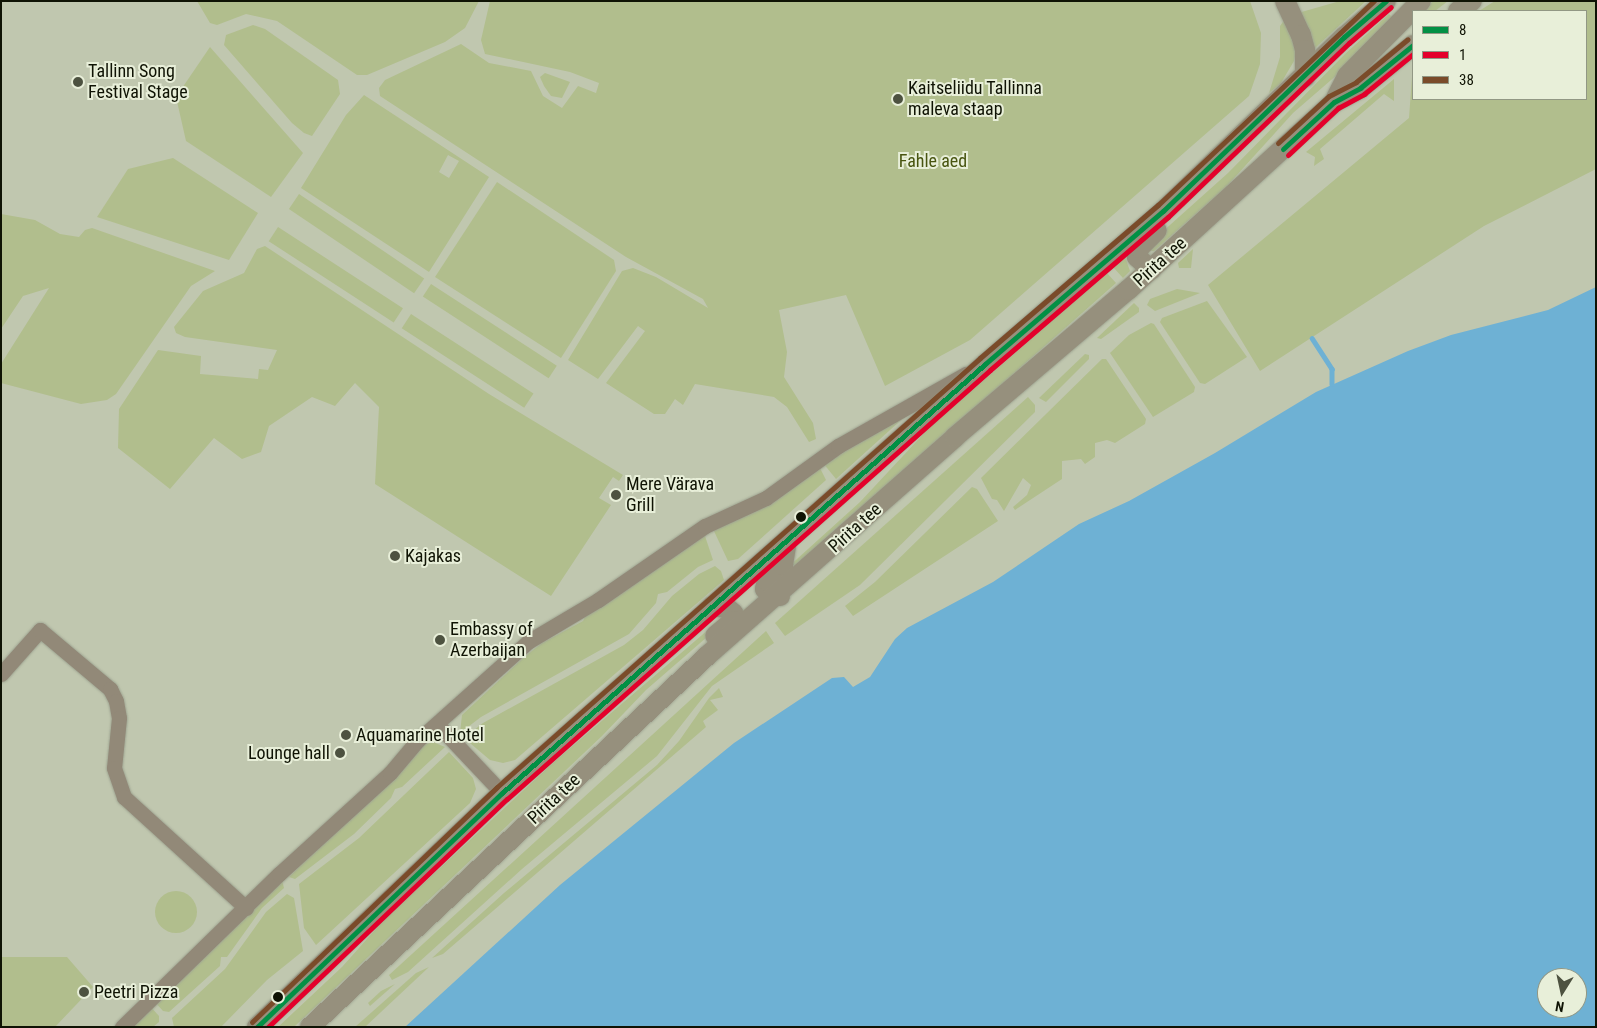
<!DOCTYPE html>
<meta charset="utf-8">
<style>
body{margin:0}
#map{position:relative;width:1597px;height:1028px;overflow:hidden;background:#c0c7af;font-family:"Roboto Condensed",sans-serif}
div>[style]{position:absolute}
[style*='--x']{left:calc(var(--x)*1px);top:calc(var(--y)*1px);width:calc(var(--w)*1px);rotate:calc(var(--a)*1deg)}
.green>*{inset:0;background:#b1be8d;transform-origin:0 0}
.round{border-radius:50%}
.water>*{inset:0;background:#6eb1d4}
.stream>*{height:4.5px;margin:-2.25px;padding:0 2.25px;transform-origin:2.25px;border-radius:2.25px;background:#6eb1d4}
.roads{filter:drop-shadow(0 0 1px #9fa592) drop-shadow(0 0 1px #9fa592)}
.street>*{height:15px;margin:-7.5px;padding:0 7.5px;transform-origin:7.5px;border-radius:7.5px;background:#928978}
.secondary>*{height:20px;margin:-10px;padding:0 10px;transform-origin:10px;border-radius:10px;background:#96907d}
.bus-1>*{height:5px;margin:-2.5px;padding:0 2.5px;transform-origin:2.5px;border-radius:2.5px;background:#029045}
.bus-2>*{height:5px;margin:-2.5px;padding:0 2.5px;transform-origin:2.5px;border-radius:2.5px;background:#e4002b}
.bus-3>*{height:5px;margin:-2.5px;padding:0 2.5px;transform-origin:2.5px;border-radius:2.5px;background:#7a4b2a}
.dots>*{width:14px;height:14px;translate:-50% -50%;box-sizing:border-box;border:2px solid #e8efd9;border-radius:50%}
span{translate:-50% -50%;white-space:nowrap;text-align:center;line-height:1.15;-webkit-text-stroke:4px #e8efd9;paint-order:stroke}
.poi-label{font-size:18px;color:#0f1304}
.left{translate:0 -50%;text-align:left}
.right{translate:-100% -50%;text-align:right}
.park-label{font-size:18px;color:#485510}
.street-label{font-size:18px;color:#0f1304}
.frame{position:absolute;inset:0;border:2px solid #0f1304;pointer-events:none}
.legend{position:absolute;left:1412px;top:10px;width:175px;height:90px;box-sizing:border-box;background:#e8efd9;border:1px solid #919784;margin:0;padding:6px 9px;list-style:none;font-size:15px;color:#0f1304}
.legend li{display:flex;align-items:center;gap:10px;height:25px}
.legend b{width:25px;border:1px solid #919784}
.north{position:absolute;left:1537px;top:968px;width:50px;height:50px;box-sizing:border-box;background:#e8efd9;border:1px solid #919784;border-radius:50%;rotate:190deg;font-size:14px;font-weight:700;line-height:20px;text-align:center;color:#0f1304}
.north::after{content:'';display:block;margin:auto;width:18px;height:22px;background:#4d5240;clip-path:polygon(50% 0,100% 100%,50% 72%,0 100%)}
</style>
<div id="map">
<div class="green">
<div style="clip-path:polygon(197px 1px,479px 1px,465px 28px,445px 42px,367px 75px,357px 75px,277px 21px,246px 14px,217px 25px,210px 23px)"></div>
<div style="clip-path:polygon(490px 1px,1250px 1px,1261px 33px,1260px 64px,1249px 96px,970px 340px,885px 386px,846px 295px,779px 310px,787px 352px,784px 377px,813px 423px,816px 439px,809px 442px,787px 407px,774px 397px,695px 384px,683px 405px,675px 399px,665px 414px,654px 414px,606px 383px,645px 331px,638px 326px,598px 379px,568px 360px,622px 271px,633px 268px,656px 277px,708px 308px,703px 299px,626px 257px,380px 96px,379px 88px,385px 80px,461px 44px,489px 63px,531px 71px,543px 96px,562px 108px,578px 86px,596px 93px,599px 83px,570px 72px,485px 54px,481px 40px)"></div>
<div style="clip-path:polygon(1340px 1px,1366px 1px,1315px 48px,1298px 13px)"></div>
<div style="clip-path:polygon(1433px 1px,1448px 1px,1435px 11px,1424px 11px)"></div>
<div style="clip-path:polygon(1495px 1px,1596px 1px,1596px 169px,1484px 226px,1260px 371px,1208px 285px,1409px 118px,1413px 63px,1413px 99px,1586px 99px,1586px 11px,1479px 11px)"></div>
<div style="clip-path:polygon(1389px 14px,1393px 18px,1338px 74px,1293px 113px,1226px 187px,1154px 251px,1149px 251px,1151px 242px,1228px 173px,1345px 54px)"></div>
<div style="clip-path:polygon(1285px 19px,1296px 52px,1294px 61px,1281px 83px,1269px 93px,1280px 57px,1280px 26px)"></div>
<div style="clip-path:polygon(253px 25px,265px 29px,338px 80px,340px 94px,312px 136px,304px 133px,292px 123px,224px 45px,226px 35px)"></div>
<div style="clip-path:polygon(210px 47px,303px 153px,271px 197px,186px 141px,176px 97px)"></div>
<div style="clip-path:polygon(545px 73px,570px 82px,562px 98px,551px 96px,544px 86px,540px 77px)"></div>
<div style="clip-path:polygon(1394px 79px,1394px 101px,1384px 94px,1320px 149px,1324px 159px,1314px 166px,1315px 157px,1306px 152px)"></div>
<div style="clip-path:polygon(evenodd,364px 95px,489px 177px,429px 272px,301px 188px,346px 115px,364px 95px,448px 155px,459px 161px,449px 178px,439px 172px,448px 155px)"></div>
<div style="clip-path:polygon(173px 158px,258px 213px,229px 260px,97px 217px,128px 169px)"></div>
<div style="clip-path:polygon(497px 182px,614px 260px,616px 271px,561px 358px,435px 277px)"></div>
<div style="left:299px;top:194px;width:151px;height:18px;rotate:34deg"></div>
<div style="clip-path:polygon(1px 214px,35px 220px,60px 234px,79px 237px,85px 230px,92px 228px,215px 271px,191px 286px,116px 394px,107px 400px,81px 404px,1px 383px,1px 364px,49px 288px,23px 296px,1px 329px)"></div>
<div style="left:278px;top:227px;width:149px;height:17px;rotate:33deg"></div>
<div style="clip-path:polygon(265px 246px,489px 394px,623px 475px,619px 481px,613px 477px,599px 498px,611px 505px,551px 596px,375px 484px,379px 407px,355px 383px,335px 406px,312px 397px,269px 426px,261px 452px,242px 459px,214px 438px,170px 489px,118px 448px,119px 409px,158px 350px,201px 356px,200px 374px,258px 379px,259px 369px,268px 370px,277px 350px,185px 337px,176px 333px,174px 327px,203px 291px,244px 273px,257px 249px)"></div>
<div style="clip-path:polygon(1193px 249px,1191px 268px,1179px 268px,1178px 263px)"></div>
<div style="clip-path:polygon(1125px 257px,1130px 271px,1123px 278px,1113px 267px)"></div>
<div style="clip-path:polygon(1107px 273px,1116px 283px,778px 582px,776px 578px,860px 502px,930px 427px)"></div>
<div style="left:431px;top:284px;width:150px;height:15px;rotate:33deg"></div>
<div style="clip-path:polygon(1177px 289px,1200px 293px,1155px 311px,1147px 305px,1150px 299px)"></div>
<div style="clip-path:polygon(1207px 301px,1247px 357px,1205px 384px,1200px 383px,1160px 322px,1162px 318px)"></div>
<div style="clip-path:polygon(1134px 303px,1139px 308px,1139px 312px,1101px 339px,1097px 338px)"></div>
<div style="left:411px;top:314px;width:146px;height:17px;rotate:33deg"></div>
<div style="clip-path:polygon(1151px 323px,1154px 324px,1195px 387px,1194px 392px,1153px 417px,1110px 353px,1129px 335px)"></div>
<div style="clip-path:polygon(1085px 354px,1089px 355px,1089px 359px,1046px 402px,1039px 398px)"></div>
<div style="clip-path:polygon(1102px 359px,1106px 359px,1146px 419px,1145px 424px,1115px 443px,1107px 440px,1095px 443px,1095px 457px,1085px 464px,1081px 459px,1062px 461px,1062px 479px,1015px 510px,1013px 507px,1027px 495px,1031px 485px,1023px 478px,1004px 511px,997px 500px,992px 499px,981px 478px)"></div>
<div style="clip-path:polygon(1028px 397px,1035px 405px,1035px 412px,860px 585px,785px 636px,775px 623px)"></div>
<div style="clip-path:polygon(911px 411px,836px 479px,823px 463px)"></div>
<div style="clip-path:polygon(819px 466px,826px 480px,738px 559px,728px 561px,713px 529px)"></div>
<div style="clip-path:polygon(972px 487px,977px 489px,998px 521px,853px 616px,845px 606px,875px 582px)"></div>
<div style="clip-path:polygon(704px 533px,713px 560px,698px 567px,667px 592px,658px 594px,656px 603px,629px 634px,481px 717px,460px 733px,462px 715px,523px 658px,542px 643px,583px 621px,586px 615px)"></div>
<div style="clip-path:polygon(715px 566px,721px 571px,724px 580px,515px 760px,503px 763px,490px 760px,464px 738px,483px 723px,624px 645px,643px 630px,672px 596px,699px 574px)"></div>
<div style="clip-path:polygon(723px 617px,722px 624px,646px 690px,602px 736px,294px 1027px,278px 1027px,342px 967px,383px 921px,554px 762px)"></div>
<div style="clip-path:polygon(766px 631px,774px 643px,712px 686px,657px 756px,522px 869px,408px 972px,392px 980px,389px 975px)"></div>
<div style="clip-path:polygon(719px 688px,723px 697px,710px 700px,718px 710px,703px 721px,706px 727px,443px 954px,432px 958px,504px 893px,657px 765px,679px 741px,709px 698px)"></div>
<div style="clip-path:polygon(433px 742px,445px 747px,402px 787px,395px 789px,391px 798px,354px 834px,295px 879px,289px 877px,421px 746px)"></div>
<div style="clip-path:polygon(449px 752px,473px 778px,476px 789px,470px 803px,316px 945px,304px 928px,299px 884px,359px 838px)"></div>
<div style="clip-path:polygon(282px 880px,284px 888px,262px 908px,227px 957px,221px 957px,220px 966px,169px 1012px,163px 1011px,153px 1000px)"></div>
<div class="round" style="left:155px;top:891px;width:42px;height:42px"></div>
<div style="clip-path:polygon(287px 894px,294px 898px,303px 951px,267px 980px,221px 1027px,174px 1027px,172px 1018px,225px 969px,266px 912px)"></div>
<div style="clip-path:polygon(1px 957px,67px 957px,93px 987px,55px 1027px,1px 1027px)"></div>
<div style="clip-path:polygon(429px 967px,365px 1027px,355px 1027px,416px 973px)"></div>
<div style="clip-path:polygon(395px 984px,370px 1006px,368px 1003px,381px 991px)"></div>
<div style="clip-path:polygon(149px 1005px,159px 1016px,159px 1022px,153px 1027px,129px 1027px)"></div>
</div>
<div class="water">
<div style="clip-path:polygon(evenodd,1596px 287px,1596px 1027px,405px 1027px,560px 885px,734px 743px,832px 678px,844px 677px,853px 687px,870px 677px,895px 639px,907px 628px,993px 582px,1079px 524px,1129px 501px,1215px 453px,1316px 392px,1408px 351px,1451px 335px,1548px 310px,1596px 287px,1547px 978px,1577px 978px,1577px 1008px,1547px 1008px,1547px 978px)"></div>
</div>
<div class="stream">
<div style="--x:1312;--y:338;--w:37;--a:57"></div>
<div style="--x:1332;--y:369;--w:15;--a:90"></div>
</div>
<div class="roads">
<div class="street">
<div style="--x:1;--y:674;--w:59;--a:-48.4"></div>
<div style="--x:40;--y:630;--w:92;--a:40.1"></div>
<div style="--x:110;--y:689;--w:13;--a:63"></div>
<div style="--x:116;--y:701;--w:17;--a:80"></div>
<div style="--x:119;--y:718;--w:50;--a:95.7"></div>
<div style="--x:114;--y:768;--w:31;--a:71"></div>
<div style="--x:124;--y:797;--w:165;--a:42.3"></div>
<div style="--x:438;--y:725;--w:93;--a:46.7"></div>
<div style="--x:122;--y:1027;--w:219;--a:-44.3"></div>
<div style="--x:279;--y:874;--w:150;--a:-42.3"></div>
<div style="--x:390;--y:773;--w:42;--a:-49.8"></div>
<div style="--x:417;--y:741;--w:150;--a:-41.8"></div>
<div style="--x:529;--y:641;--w:80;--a:-30.7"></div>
<div style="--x:598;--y:600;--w:130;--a:-34.7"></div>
<div style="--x:705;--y:526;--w:67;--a:-24.7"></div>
<div style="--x:766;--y:498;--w:89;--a:-35.8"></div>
<div style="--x:838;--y:446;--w:147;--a:-29.4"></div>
</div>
<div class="secondary">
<div style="--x:1285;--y:1;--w:38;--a:65"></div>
<div style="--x:1301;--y:35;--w:16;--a:75"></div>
<div style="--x:1305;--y:50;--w:27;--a:90"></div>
<div style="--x:1458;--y:11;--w:17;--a:-36"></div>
<div style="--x:1334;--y:102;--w:29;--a:-63"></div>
<div style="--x:1347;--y:76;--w:105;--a:-45.4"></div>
<div style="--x:1151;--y:270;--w:19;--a:-137"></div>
<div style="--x:1137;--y:257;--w:9;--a:-77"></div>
<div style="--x:1139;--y:248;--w:25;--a:-45"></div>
<div style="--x:780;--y:596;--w:10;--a:-169"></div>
<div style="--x:770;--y:594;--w:7;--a:-135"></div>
<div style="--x:765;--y:589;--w:8;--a:-76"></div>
<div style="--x:767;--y:581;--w:23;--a:-45"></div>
<div style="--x:783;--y:565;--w:25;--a:-81"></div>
<div style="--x:712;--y:606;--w:15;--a:8"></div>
<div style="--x:727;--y:608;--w:8;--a:40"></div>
<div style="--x:733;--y:613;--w:8;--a:90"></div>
<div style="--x:733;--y:621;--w:23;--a:140"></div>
<div style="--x:257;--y:1027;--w:339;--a:-43.7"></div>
<div style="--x:502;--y:793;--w:646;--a:-41.61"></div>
<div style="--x:985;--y:364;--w:235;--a:-40.7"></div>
<div style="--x:1163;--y:211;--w:251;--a:-43.9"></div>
<div style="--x:1344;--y:37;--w:55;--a:-40.6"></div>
<div style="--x:310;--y:1027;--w:543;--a:-43.06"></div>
<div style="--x:707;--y:656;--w:331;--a:-41.4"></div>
<div style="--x:955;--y:437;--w:227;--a:-40.4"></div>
<div style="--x:1128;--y:290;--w:279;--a:-42.4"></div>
<div style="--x:1334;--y:102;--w:30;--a:-28"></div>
<div style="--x:1360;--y:88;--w:68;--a:-39.1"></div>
</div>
</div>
<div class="bus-1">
<div style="--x:1283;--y:149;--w:69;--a:-42.7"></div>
<div style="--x:1334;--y:102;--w:30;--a:-28"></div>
<div style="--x:1360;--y:88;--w:68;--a:-39.1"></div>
<div style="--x:257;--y:1027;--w:339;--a:-43.7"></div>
<div style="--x:502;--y:793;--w:646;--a:-41.61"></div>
<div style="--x:985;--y:364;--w:235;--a:-40.7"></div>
<div style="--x:1163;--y:211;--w:251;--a:-43.9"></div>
<div style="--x:1344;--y:37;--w:55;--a:-40.6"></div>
</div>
<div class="bus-2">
<div style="--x:1288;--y:155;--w:69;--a:-43.2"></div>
<div style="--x:1338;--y:108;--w:30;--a:-28"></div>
<div style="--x:1364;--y:94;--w:63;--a:-39.2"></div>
<div style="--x:268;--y:1027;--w:330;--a:-43.7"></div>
<div style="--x:507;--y:799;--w:646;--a:-41.61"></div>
<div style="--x:990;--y:370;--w:235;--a:-40.7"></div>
<div style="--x:1168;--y:217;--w:251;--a:-43.9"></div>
<div style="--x:1349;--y:43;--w:55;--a:-40.6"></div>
</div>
<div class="bus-3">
<div style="--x:1278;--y:143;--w:69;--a:-42.7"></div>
<div style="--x:1329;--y:96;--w:30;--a:-27"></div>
<div style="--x:1356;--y:82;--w:67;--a:-39.6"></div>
<div style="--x:252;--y:1022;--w:339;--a:-43.8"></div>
<div style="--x:497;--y:787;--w:646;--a:-41.61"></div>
<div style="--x:980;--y:358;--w:235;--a:-40.7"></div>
<div style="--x:1158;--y:205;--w:297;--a:-43.4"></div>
</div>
<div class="dots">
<div style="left:78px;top:82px;background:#4d5240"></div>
<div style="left:898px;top:99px;background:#4d5240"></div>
<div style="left:616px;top:495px;background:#4d5240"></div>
<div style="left:801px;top:517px;background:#0f1304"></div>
<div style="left:395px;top:556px;background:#4d5240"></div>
<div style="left:440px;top:640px;background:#4d5240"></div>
<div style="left:346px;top:735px;background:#4d5240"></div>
<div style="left:340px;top:753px;background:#4d5240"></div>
<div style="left:84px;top:992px;background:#4d5240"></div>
<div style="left:278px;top:997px;background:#0f1304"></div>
</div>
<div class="poi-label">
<span class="left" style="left:88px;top:82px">Tallinn Song<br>Festival Stage</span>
<span class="left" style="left:908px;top:99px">Kaitseliidu Tallinna<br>maleva staap</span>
<span class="left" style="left:626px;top:495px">Mere Värava<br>Grill</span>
<span class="left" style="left:405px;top:556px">Kajakas</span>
<span class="left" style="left:450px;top:640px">Embassy of<br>Azerbaijan</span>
<span class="left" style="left:356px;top:735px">Aquamarine Hotel</span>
<span class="right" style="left:330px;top:753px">Lounge hall</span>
<span class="left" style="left:94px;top:992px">Peetri Pizza</span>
</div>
<div class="park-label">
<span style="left:933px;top:161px">Fahle aed</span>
</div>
<div class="street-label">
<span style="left:1160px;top:262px;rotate:-42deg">Pirita tee</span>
<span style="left:855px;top:528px;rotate:-42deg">Pirita tee</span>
<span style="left:554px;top:799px;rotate:-43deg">Pirita tee</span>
</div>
<div class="frame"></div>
<ul class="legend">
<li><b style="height:6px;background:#029045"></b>8</li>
<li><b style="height:6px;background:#e4002b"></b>1</li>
<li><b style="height:6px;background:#7a4b2a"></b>38</li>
</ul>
<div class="north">N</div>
</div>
